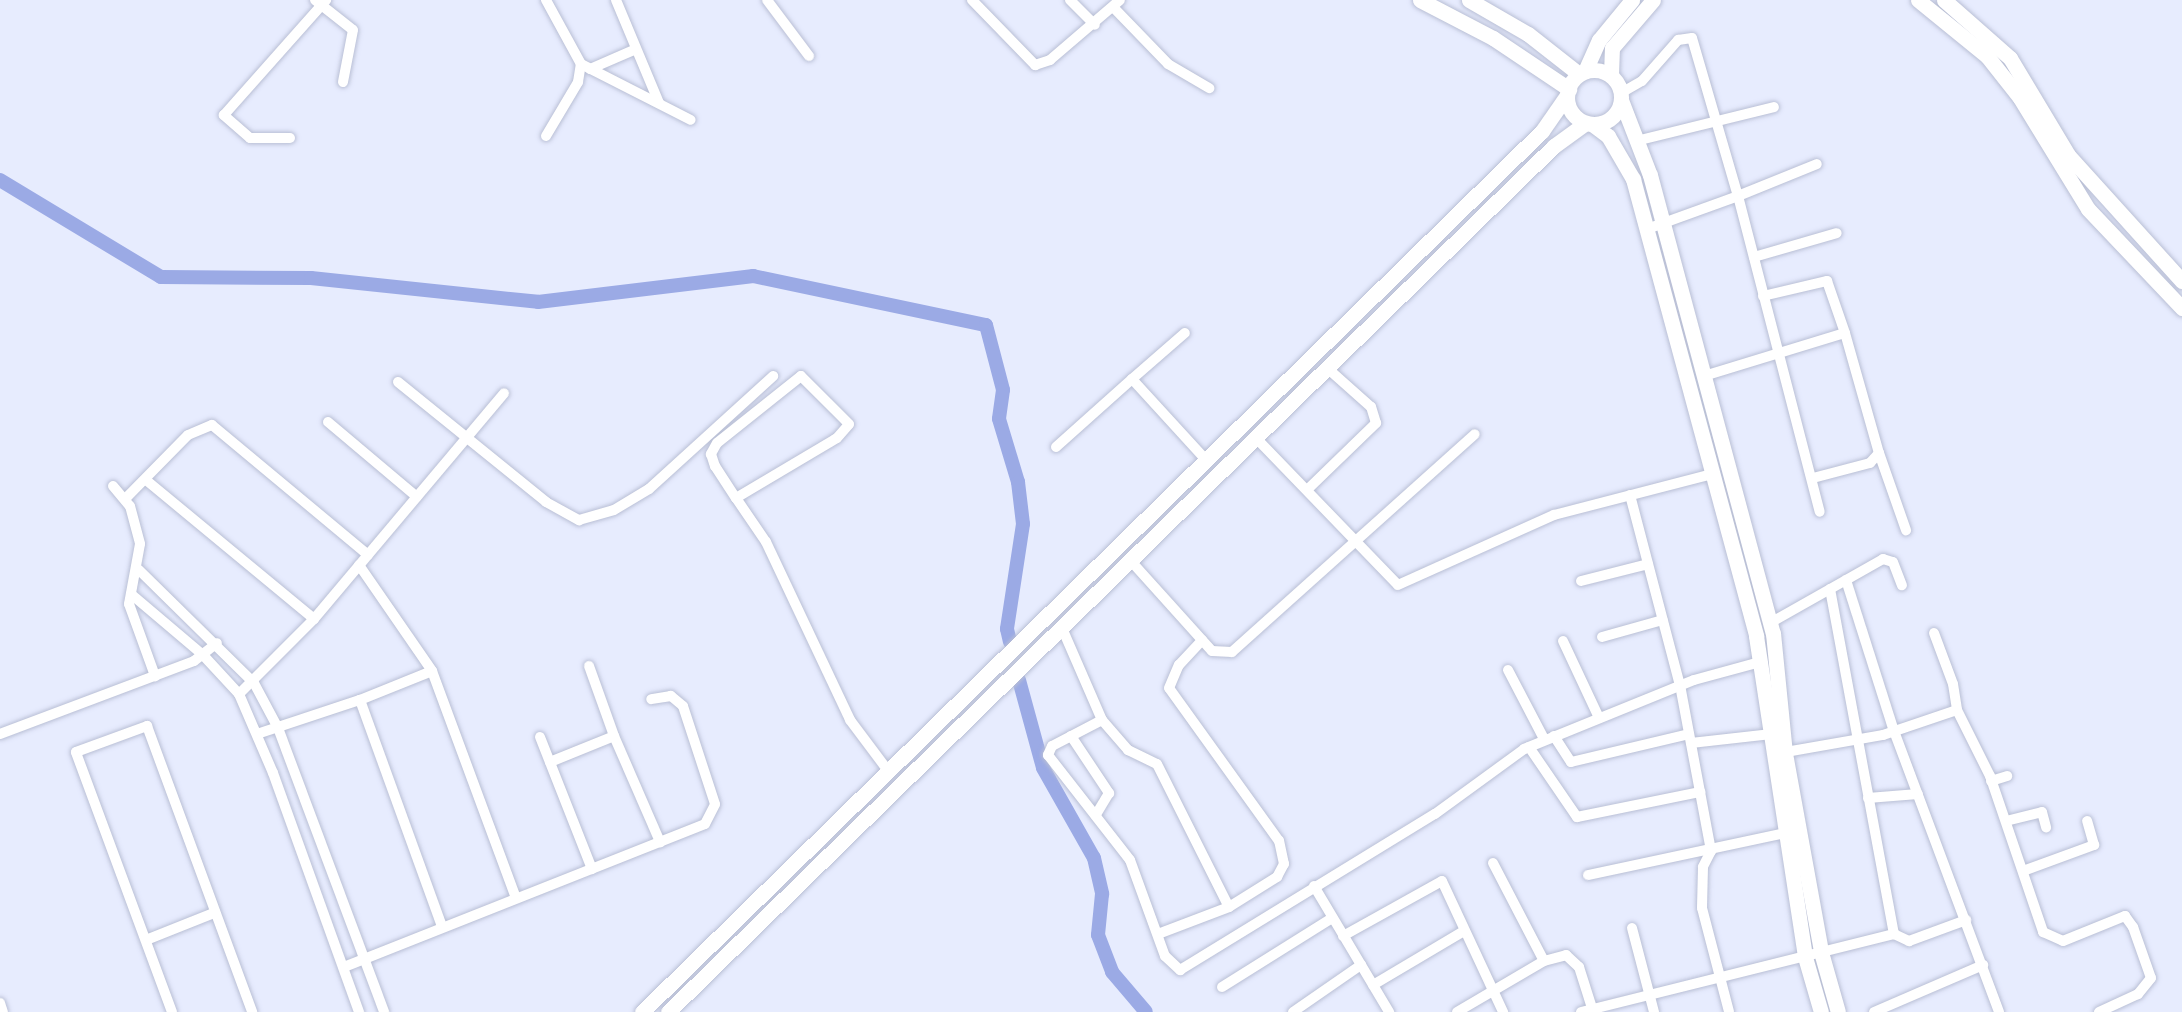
<!DOCTYPE html>
<style>
body{margin:0}
#map{position:relative;width:2182px;height:1012px;overflow:hidden;background:#e7ecfe;font-family:Barlow,sans-serif}
div>[style]{position:absolute}
[style*='--x']{left:calc(var(--x)*1px);top:calc(var(--y)*1px);width:calc(var(--w)*1px);rotate:calc(var(--a)*1deg)}
.canal>*{height:14px;margin:-7px;padding:0 7px;transform-origin:7px;border-radius:7px;background:#9baae5}
.roads{filter:drop-shadow(0 0 2px #b9bfd5) drop-shadow(0 0 2px #b9bfd5)}
.street>*{height:10px;margin:-5px;padding:0 5px;transform-origin:5px;border-radius:5px;background:#fff}
.secondary>*{height:15px;margin:-7.5px;padding:0 7.5px;transform-origin:7.5px;border-radius:7.5px;background:#fff}
.secondary>.ring{margin:-7.5px;padding:0;box-sizing:content-box;background:none;border:15px solid #fff;border-radius:50%}
span{translate:-50% -50%;white-space:nowrap;text-align:center;line-height:1.15;-webkit-text-stroke:4.5px #fff;paint-order:stroke}
</style>
<div id="map">
<div class="canal">
<div style="--x:0;--y:180;--w:188;--a:31.1"></div>
<div style="--x:161;--y:277;--w:150;--a:0.4"></div>
<div style="--x:311;--y:278;--w:228;--a:6"></div>
<div style="--x:538;--y:302;--w:217;--a:-6.9"></div>
<div style="--x:753;--y:276;--w:238;--a:11.9"></div>
<div style="--x:986;--y:325;--w:67;--a:75.3"></div>
<div style="--x:1003;--y:390;--w:29;--a:98"></div>
<div style="--x:999;--y:419;--w:66;--a:73.2"></div>
<div style="--x:1018;--y:482;--w:42;--a:83.2"></div>
<div style="--x:1023;--y:524;--w:106;--a:98.7"></div>
<div style="--x:1007;--y:629;--w:13;--a:77"></div>
<div style="--x:1019;--y:680;--w:91;--a:74.7"></div>
<div style="--x:1043;--y:768;--w:103;--a:60.5"></div>
<div style="--x:1094;--y:858;--w:37;--a:77"></div>
<div style="--x:1102;--y:894;--w:41;--a:95.6"></div>
<div style="--x:1098;--y:935;--w:40;--a:69"></div>
<div style="--x:1112;--y:972;--w:52;--a:49.6"></div>
</div>
<div class="roads">
<div class="street">
<div style="--x:315;--y:0;--w:48;--a:38.3"></div>
<div style="--x:353;--y:30;--w:53;--a:100.9"></div>
<div style="--x:616;--y:0;--w:112;--a:67.3"></div>
<div style="--x:767;--y:0;--w:70;--a:53.1"></div>
<div style="--x:972;--y:0;--w:91;--a:45.9"></div>
<div style="--x:1035;--y:65;--w:16;--a:-18"></div>
<div style="--x:1050;--y:60;--w:92;--a:-40.6"></div>
<div style="--x:1070;--y:0;--w:35;--a:45"></div>
<div style="--x:1113;--y:7;--w:79;--a:46"></div>
<div style="--x:1168;--y:64;--w:48;--a:30.3"></div>
<div style="--x:581;--y:64;--w:123;--a:27"></div>
<div style="--x:590;--y:69;--w:50;--a:-23.5"></div>
<div style="--x:1621;--y:93;--w:24;--a:-30"></div>
<div style="--x:1642;--y:81;--w:55;--a:-48.7"></div>
<div style="--x:1678;--y:40;--w:14;--a:-8"></div>
<div style="--x:1692;--y:38;--w:165;--a:73.8"></div>
<div style="--x:1738;--y:196;--w:85;--a:-22.1"></div>
<div style="--x:546;--y:136;--w:63;--a:-59.3"></div>
<div style="--x:578;--y:82;--w:18;--a:-81"></div>
<div style="--x:581;--y:64;--w:73;--a:-118.7"></div>
<div style="--x:290;--y:138;--w:40;--a:180"></div>
<div style="--x:250;--y:138;--w:35;--a:-139"></div>
<div style="--x:224;--y:115;--w:154;--a:-48.4"></div>
<div style="--x:1636;--y:141;--w:142;--a:-13.8"></div>
<div style="--x:1647;--y:229;--w:97;--a:-19.9"></div>
<div style="--x:1738;--y:196;--w:326;--a:75.5"></div>
<div style="--x:1754;--y:257;--w:86;--a:-16.1"></div>
<div style="--x:1763;--y:296;--w:66;--a:-13.2"></div>
<div style="--x:1827;--y:281;--w:55;--a:70.9"></div>
<div style="--x:1704;--y:376;--w:147;--a:-17"></div>
<div style="--x:1845;--y:333;--w:125;--a:74.2"></div>
<div style="--x:1879;--y:453;--w:13;--a:132"></div>
<div style="--x:1870;--y:463;--w:59;--a:165.3"></div>
<div style="--x:1132;--y:379;--w:70;--a:-41"></div>
<div style="--x:398;--y:382;--w:191;--a:39"></div>
<div style="--x:546;--y:502;--w:38;--a:29"></div>
<div style="--x:579;--y:520;--w:36;--a:-16"></div>
<div style="--x:614;--y:510;--w:41;--a:-31"></div>
<div style="--x:649;--y:489;--w:168;--a:-42.3"></div>
<div style="--x:328;--y:422;--w:116;--a:40.1"></div>
<div style="--x:1256;--y:438;--w:204;--a:46"></div>
<div style="--x:1398;--y:585;--w:171;--a:-24.2"></div>
<div style="--x:1554;--y:515;--w:163;--a:-14.5"></div>
<div style="--x:1056;--y:447;--w:102;--a:-41.8"></div>
<div style="--x:1132;--y:379;--w:110;--a:47.6"></div>
<div style="--x:1879;--y:453;--w:82;--a:70.7"></div>
<div style="--x:146;--y:480;--w:218;--a:39.6"></div>
<div style="--x:113;--y:486;--w:26;--a:50"></div>
<div style="--x:130;--y:506;--w:39;--a:75"></div>
<div style="--x:140;--y:544;--w:61;--a:100.4"></div>
<div style="--x:129;--y:604;--w:77;--a:70.1"></div>
<div style="--x:1308;--y:489;--w:95;--a:-44.1"></div>
<div style="--x:1376;--y:423;--w:17;--a:-107"></div>
<div style="--x:1371;--y:407;--w:59;--a:-138.4"></div>
<div style="--x:1630;--y:495;--w:196;--a:75.3"></div>
<div style="--x:1680;--y:685;--w:169;--a:79.4"></div>
<div style="--x:1711;--y:851;--w:18;--a:117"></div>
<div style="--x:1703;--y:867;--w:41;--a:91.4"></div>
<div style="--x:1702;--y:908;--w:107;--a:75.4"></div>
<div style="--x:126;--y:498;--w:88;--a:-45.5"></div>
<div style="--x:188;--y:435;--w:26;--a:-23"></div>
<div style="--x:212;--y:425;--w:203;--a:39.8"></div>
<div style="--x:736;--y:498;--w:117;--a:-30.7"></div>
<div style="--x:837;--y:438;--w:18;--a:-49"></div>
<div style="--x:849;--y:424;--w:68;--a:-135"></div>
<div style="--x:801;--y:376;--w:107;--a:141.4"></div>
<div style="--x:717;--y:443;--w:13;--a:119"></div>
<div style="--x:711;--y:454;--w:13;--a:72"></div>
<div style="--x:715;--y:466;--w:38;--a:57"></div>
<div style="--x:736;--y:498;--w:53;--a:55.7"></div>
<div style="--x:766;--y:542;--w:197;--a:64.7"></div>
<div style="--x:850;--y:720;--w:65;--a:53.1"></div>
<div style="--x:1130;--y:560;--w:122;--a:48"></div>
<div style="--x:1212;--y:651;--w:20;--a:3"></div>
<div style="--x:1232;--y:652;--w:326;--a:-41.9"></div>
<div style="--x:359;--y:565;--w:129;--a:55.4"></div>
<div style="--x:432;--y:671;--w:78;--a:158.1"></div>
<div style="--x:139;--y:570;--w:161;--a:44.5"></div>
<div style="--x:254;--y:683;--w:51;--a:61.9"></div>
<div style="--x:278;--y:728;--w:303;--a:69.5"></div>
<div style="--x:1846;--y:580;--w:158;--a:72.4"></div>
<div style="--x:1894;--y:731;--w:300;--a:69.5"></div>
<div style="--x:1581;--y:581;--w:69;--a:-14.2"></div>
<div style="--x:1830;--y:589;--w:351;--a:79.5"></div>
<div style="--x:1894;--y:934;--w:17;--a:25"></div>
<div style="--x:1909;--y:941;--w:61;--a:-20.2"></div>
<div style="--x:131;--y:594;--w:94;--a:40.3"></div>
<div style="--x:203;--y:655;--w:53;--a:47.3"></div>
<div style="--x:239;--y:694;--w:86;--a:66.7"></div>
<div style="--x:273;--y:773;--w:254;--a:70.2"></div>
<div style="--x:1770;--y:623;--w:130;--a:-29.5"></div>
<div style="--x:1883;--y:559;--w:10;--a:17"></div>
<div style="--x:1893;--y:562;--w:25;--a:69"></div>
<div style="--x:1062;--y:628;--w:100;--a:66.5"></div>
<div style="--x:1102;--y:720;--w:40;--a:49"></div>
<div style="--x:1128;--y:750;--w:32;--a:26"></div>
<div style="--x:1157;--y:764;--w:160;--a:63.3"></div>
<div style="--x:1934;--y:633;--w:54;--a:69.6"></div>
<div style="--x:1953;--y:684;--w:26;--a:81"></div>
<div style="--x:1602;--y:637;--w:63;--a:-15.6"></div>
<div style="--x:1563;--y:641;--w:85;--a:64.9"></div>
<div style="--x:589;--y:666;--w:74;--a:70.3"></div>
<div style="--x:1508;--y:670;--w:78;--a:62.4"></div>
<div style="--x:432;--y:671;--w:242;--a:69.7"></div>
<div style="--x:239;--y:694;--w:106;--a:-45"></div>
<div style="--x:314;--y:619;--w:295;--a:-49.9"></div>
<div style="--x:1102;--y:720;--w:56;--a:152.5"></div>
<div style="--x:1052;--y:746;--w:10;--a:114"></div>
<div style="--x:1048;--y:755;--w:133;--a:52"></div>
<div style="--x:1130;--y:860;--w:102;--a:70"></div>
<div style="--x:1165;--y:956;--w:21;--a:43"></div>
<div style="--x:1180;--y:970;--w:299;--a:-31.5"></div>
<div style="--x:1435;--y:814;--w:110;--a:-36.1"></div>
<div style="--x:1524;--y:749;--w:183;--a:-22.1"></div>
<div style="--x:1694;--y:680;--w:68;--a:-15.3"></div>
<div style="--x:0;--y:734;--w:207;--a:-20.6"></div>
<div style="--x:194;--y:661;--w:29;--a:-38"></div>
<div style="--x:257;--y:734;--w:108;--a:-18.3"></div>
<div style="--x:360;--y:700;--w:241;--a:70.1"></div>
<div style="--x:1071;--y:736;--w:69;--a:56.3"></div>
<div style="--x:1109;--y:793;--w:26;--a:121"></div>
<div style="--x:1554;--y:736;--w:31;--a:57"></div>
<div style="--x:1571;--y:762;--w:121;--a:-13.3"></div>
<div style="--x:540;--y:737;--w:142;--a:68.5"></div>
<div style="--x:1691;--y:743;--w:81;--a:-6.4"></div>
<div style="--x:1529;--y:747;--w:85;--a:55.6"></div>
<div style="--x:1577;--y:817;--w:126;--a:-11.5"></div>
<div style="--x:1780;--y:753;--w:105;--a:-9.9"></div>
<div style="--x:1883;--y:735;--w:78;--a:-18.7"></div>
<div style="--x:1957;--y:710;--w:74;--a:63.4"></div>
<div style="--x:1990;--y:776;--w:165;--a:71.2"></div>
<div style="--x:2043;--y:932;--w:22;--a:24"></div>
<div style="--x:2063;--y:941;--w:67;--a:-22"></div>
<div style="--x:2125;--y:916;--w:14;--a:54"></div>
<div style="--x:2133;--y:927;--w:54;--a:70.6"></div>
<div style="--x:2151;--y:978;--w:21;--a:129"></div>
<div style="--x:2138;--y:994;--w:43;--a:155.2"></div>
<div style="--x:550;--y:762;--w:69;--a:-22.1"></div>
<div style="--x:614;--y:736;--w:116;--a:66.5"></div>
<div style="--x:1991;--y:781;--w:17;--a:-17"></div>
<div style="--x:1868;--y:798;--w:50;--a:-4.6"></div>
<div style="--x:2006;--y:821;--w:37;--a:-14"></div>
<div style="--x:2042;--y:812;--w:16;--a:75"></div>
<div style="--x:1493;--y:863;--w:110;--a:62.5"></div>
<div style="--x:2023;--y:871;--w:76;--a:-20.1"></div>
<div style="--x:2094;--y:845;--w:25;--a:-106"></div>
<div style="--x:1588;--y:875;--w:202;--a:-12"></div>
<div style="--x:1314;--y:886;--w:147;--a:59.2"></div>
<div style="--x:1632;--y:928;--w:87;--a:75.3"></div>
<div style="--x:1158;--y:934;--w:76;--a:-20.8"></div>
<div style="--x:1229;--y:907;--w:57;--a:-32"></div>
<div style="--x:1277;--y:877;--w:15;--a:-62"></div>
<div style="--x:1284;--y:864;--w:24;--a:-102"></div>
<div style="--x:1279;--y:841;--w:188;--a:-125.7"></div>
<div style="--x:1169;--y:688;--w:25;--a:-67"></div>
<div style="--x:1179;--y:665;--w:34;--a:-47"></div>
<div style="--x:1343;--y:936;--w:113;--a:-29.1"></div>
<div style="--x:1442;--y:881;--w:145;--a:65"></div>
<div style="--x:146;--y:940;--w:73;--a:-21.7"></div>
<div style="--x:344;--y:967;--w:388;--a:-21.6"></div>
<div style="--x:705;--y:824;--w:22;--a:-63"></div>
<div style="--x:715;--y:804;--w:103;--a:-108.1"></div>
<div style="--x:683;--y:706;--w:16;--a:-140"></div>
<div style="--x:671;--y:696;--w:20;--a:171"></div>
<div style="--x:1373;--y:985;--w:106;--a:-30.7"></div>
<div style="--x:1222;--y:987;--w:130;--a:-32.1"></div>
<div style="--x:0;--y:1003;--w:9;--a:72"></div>
<div style="--x:172;--y:1012;--w:277;--a:-110.3"></div>
<div style="--x:76;--y:752;--w:76;--a:-20.1"></div>
<div style="--x:147;--y:726;--w:305;--a:69.8"></div>
<div style="--x:1293;--y:1012;--w:83;--a:-34.7"></div>
<div style="--x:1457;--y:1012;--w:101;--a:-30.4"></div>
<div style="--x:1544;--y:961;--w:23;--a:-15"></div>
<div style="--x:1566;--y:955;--w:18;--a:43"></div>
<div style="--x:1579;--y:967;--w:43;--a:72.4"></div>
<div style="--x:1581;--y:1012;--w:323;--a:-14"></div>
<div style="--x:1874;--y:1012;--w:119;--a:-23.3"></div>
</div>
<div class="secondary">
<div style="--x:1420;--y:0;--w:82;--a:27.5"></div>
<div style="--x:1493;--y:38;--w:92;--a:33.9"></div>
<div style="--x:1469;--y:0;--w:68;--a:30"></div>
<div style="--x:1528;--y:34;--w:65;--a:38.1"></div>
<div style="--x:1918;--y:0;--w:89;--a:39.1"></div>
<div style="--x:1987;--y:56;--w:53;--a:51.8"></div>
<div style="--x:2020;--y:98;--w:130;--a:58.5"></div>
<div style="--x:2088;--y:209;--w:137;--a:46.5"></div>
<div style="--x:1944;--y:0;--w:88;--a:41.3"></div>
<div style="--x:2010;--y:58;--w:113;--a:59.1"></div>
<div style="--x:2068;--y:155;--w:170;--a:47.9"></div>
<div class="ring" style="left:1567px;top:70px;width:39px;height:39px"></div>
<div style="--x:1585;--y:71;--w:34;--a:-66"></div>
<div style="--x:1599;--y:40;--w:52;--a:-50.5"></div>
<div style="--x:1611;--y:75;--w:27;--a:-88"></div>
<div style="--x:1612;--y:48;--w:63;--a:-49.5"></div>
<div style="--x:1621;--y:100;--w:80;--a:68.9"></div>
<div style="--x:1650;--y:175;--w:474;--a:75"></div>
<div style="--x:1773;--y:633;--w:121;--a:84.3"></div>
<div style="--x:1785;--y:753;--w:202;--a:79.7"></div>
<div style="--x:1821;--y:952;--w:62;--a:74.2"></div>
<div style="--x:1592;--y:124;--w:20;--a:37"></div>
<div style="--x:1608;--y:136;--w:50;--a:59.8"></div>
<div style="--x:1633;--y:179;--w:473;--a:74.9"></div>
<div style="--x:1756;--y:636;--w:325;--a:81.3"></div>
<div style="--x:1805;--y:957;--w:57;--a:73.8"></div>
<div style="--x:642;--y:1012;--w:1259;--a:-44.39"></div>
<div style="--x:1542;--y:131;--w:44;--a:-55.2"></div>
<div style="--x:668;--y:1012;--w:1239;--a:-44.35"></div>
<div style="--x:1554;--y:146;--w:39;--a:-36"></div>
</div>
</div>
</div>
